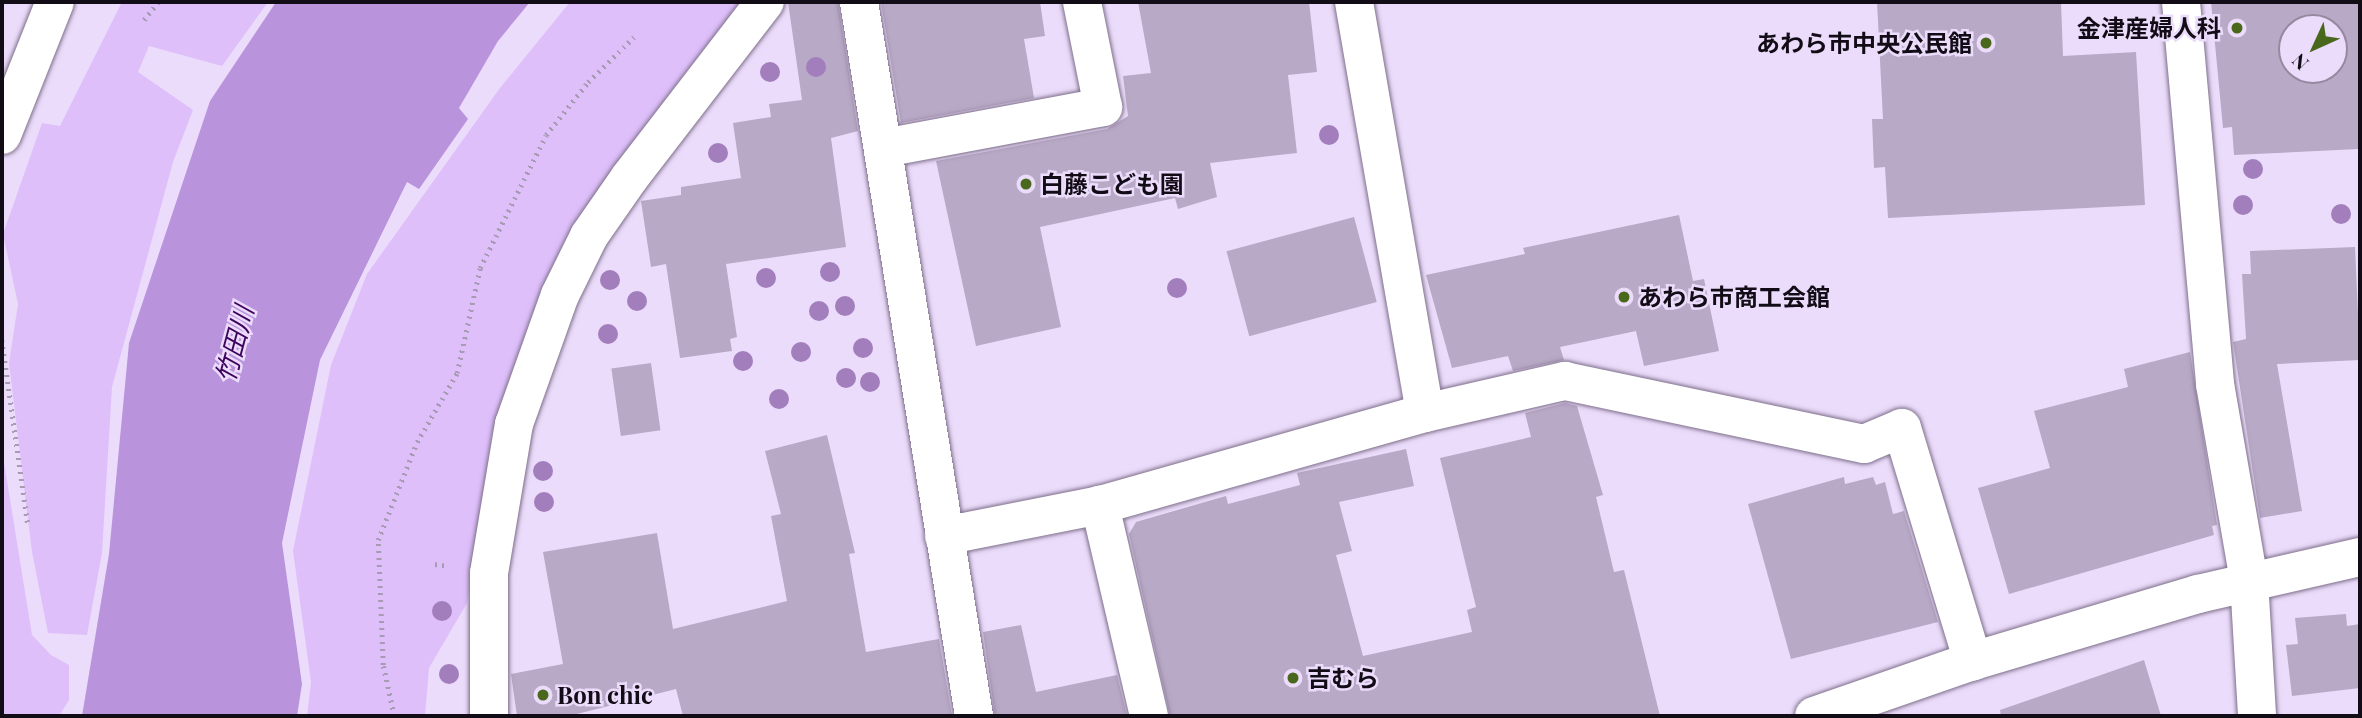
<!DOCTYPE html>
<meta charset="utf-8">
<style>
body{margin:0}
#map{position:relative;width:2362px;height:718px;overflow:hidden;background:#ecdcfb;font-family:"Playfair Display","Noto Sans JP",serif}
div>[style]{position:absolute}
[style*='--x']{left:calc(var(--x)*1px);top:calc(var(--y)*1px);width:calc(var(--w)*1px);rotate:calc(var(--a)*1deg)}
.green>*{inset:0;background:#debffa}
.water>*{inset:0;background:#b993db}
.building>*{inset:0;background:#b8a9c6;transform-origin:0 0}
.path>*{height:4.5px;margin-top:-2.25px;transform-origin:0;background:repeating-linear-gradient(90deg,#a79ab3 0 2px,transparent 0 7px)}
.roads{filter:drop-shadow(0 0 2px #7d6f8a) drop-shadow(0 0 2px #7d6f8a)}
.street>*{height:38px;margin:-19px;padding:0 19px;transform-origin:19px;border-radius:19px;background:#fff}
.secondary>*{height:38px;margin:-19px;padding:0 19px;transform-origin:19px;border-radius:19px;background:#fff}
.trees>*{width:20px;height:20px;margin:-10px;border-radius:50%;background:#a27fbc}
.dots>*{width:19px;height:19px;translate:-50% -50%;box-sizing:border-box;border:4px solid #ecdcfb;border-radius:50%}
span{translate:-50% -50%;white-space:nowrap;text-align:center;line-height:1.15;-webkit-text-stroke:5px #ecdcfb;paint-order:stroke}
.poi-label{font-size:24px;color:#120c16;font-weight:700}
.right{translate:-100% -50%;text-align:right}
.left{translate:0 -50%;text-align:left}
.water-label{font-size:26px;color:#3e045d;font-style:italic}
.frame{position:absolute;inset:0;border:4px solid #120c16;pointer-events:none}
.north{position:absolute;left:2278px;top:14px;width:70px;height:70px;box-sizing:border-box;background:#ecdcfb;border:2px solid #95899f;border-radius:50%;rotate:225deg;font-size:19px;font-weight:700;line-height:28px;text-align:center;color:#120c16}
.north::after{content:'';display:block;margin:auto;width:24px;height:32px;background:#4a681c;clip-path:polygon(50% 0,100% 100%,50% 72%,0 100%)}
</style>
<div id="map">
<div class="green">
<div style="clip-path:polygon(122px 2px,268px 2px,222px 66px,149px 46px,138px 72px,193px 110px,173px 162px,112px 387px,102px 553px,87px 635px,48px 633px,32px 552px,9px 363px,18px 304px,3px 234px,42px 123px,60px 126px)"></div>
<div style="clip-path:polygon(570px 2px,746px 2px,510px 381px,467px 603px,429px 668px,425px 716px,307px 716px,311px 682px,293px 551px,331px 365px,367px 274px,500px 88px)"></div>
<div style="clip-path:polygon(2px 450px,32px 635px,51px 655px,69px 665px,69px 700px,59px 716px,2px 716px)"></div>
</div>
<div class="water">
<div style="clip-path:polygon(276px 2px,530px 2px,498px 41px,459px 108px,468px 119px,419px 189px,407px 182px,320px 360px,282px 543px,302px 684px,297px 716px,82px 716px,109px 554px,129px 343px,210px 101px)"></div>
</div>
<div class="building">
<div style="clip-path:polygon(788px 2px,838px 2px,858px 131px,831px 138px,846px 247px,726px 264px,737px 337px,730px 339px,732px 351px,680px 358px,666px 264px,651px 267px,641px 201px,681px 195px,681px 187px,741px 178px,733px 123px,771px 117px,769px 104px,802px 100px)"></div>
<div style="clip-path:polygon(881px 2px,1040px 2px,1045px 36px,1024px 39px,1034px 98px,901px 123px)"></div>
<div style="clip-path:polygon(1138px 2px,1309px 2px,1317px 72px,1288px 75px,1297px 153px,1210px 163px,1217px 197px,1178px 209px,1175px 198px,1040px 227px,1061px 327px,976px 346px,936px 161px,1107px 129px,1128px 116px,1123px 76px,1151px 73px)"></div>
<div style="clip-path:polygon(1877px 2px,2061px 2px,2063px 56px,2136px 52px,2145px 205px,1888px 218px,1885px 167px,1874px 168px,1872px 119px,1883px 119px)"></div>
<div style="clip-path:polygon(evenodd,2211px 2px,2360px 2px,2358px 149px,2234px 155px,2232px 127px,2223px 128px,2211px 2px,2292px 28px,2334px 28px,2334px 70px,2292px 70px,2292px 28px)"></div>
<div style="clip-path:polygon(1679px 215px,1693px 281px,1704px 279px,1719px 351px,1644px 366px,1636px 331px,1560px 347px,1564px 360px,1513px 371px,1508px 356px,1452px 368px,1426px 275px,1525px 254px,1523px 248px)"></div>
<div style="left:1354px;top:217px;width:88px;height:132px;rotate:75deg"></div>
<div style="clip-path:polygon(2355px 247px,2360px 360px,2277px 364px,2302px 511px,2260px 518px,2233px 342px,2246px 339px,2242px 274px,2251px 274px,2250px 251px)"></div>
<div style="clip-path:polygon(2190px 352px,2217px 525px,2212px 526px,2214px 535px,2009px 594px,1978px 488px,2050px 468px,2034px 411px,2128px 387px,2124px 369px)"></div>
<div style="left:651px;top:363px;width:68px;height:40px;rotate:82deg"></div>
<div style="clip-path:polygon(1565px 403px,1577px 406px,1603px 495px,1596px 497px,1614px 572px,1624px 570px,1660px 716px,1170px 716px,1129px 534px,1136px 522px,1226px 496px,1228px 504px,1300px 485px,1297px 473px,1406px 449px,1414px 486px,1339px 502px,1352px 551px,1336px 555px,1363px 656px,1472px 632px,1467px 610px,1476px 607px,1440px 458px,1531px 437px,1525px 413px)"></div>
<div style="clip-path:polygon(827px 435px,855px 553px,849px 554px,866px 652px,939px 639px,952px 716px,683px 716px,676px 689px,569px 716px,517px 716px,511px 674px,563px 664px,543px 552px,657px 533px,673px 629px,787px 601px,771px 516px,781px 514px,765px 451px)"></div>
<div style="clip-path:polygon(1844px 477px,1845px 484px,1873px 477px,1876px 485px,1885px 482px,1893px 514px,1904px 511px,1938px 622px,1791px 659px,1748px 504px)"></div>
<div style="clip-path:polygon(2346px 614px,2347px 626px,2360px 624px,2360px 688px,2292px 696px,2286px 645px,2298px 644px,2295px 618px)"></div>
<div style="clip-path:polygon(1021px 625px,1036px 692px,1117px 675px,1127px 716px,995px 716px,983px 632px)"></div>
<div style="clip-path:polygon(2144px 660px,2161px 716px,2001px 716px,2000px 710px)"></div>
</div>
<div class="path">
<div style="--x:144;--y:20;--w:23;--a:-52"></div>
<div style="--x:2;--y:340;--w:188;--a:82"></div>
<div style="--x:435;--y:564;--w:12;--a:9"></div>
<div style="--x:394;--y:716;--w:52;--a:-102.2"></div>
<div style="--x:383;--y:665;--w:125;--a:-92.3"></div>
<div style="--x:378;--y:540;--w:105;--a:-68.3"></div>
<div style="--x:417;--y:442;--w:80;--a:-59.9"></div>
<div style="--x:457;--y:373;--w:107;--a:-77.6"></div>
<div style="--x:480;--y:268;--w:148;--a:-63.6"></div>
<div style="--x:546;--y:135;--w:68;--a:-51.6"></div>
<div style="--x:588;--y:82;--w:64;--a:-44.4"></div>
</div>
<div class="roads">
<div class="street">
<div style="--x:859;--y:2;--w:723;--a:80.85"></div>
<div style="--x:1354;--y:2;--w:417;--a:80.2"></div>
<div style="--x:1425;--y:413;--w:144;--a:-12.9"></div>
<div style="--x:1565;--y:381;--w:306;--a:11.9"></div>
<div style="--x:1864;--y:444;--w:41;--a:-22.8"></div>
<div style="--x:1902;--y:428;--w:244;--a:73.1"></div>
<div style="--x:2181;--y:2;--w:384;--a:84.9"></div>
<div style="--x:2215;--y:384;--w:199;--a:80.2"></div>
<div style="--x:2249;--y:580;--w:136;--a:86.6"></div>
<div style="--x:2;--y:135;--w:143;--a:-68.3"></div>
<div style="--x:884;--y:148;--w:223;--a:-10.6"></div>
<div style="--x:1103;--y:107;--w:107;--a:-101.3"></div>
<div style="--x:944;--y:536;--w:159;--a:-11.2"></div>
<div style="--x:489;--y:716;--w:143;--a:-90"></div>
<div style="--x:489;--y:573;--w:151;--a:-80.5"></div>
<div style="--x:514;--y:424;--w:137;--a:-70.4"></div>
<div style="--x:560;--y:295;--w:66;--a:-63.8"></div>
<div style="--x:589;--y:236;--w:72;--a:-55.2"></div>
<div style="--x:630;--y:177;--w:221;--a:-52.4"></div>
<div style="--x:1149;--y:716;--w:217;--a:-103.1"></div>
<div style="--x:1100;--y:505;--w:338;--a:-15.8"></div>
</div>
<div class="secondary">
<div style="--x:1814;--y:716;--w:168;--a:-19.1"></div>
<div style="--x:1973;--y:661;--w:235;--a:-16.6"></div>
<div style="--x:2198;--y:594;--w:166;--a:-12.9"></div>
</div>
</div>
<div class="trees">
<div style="left:816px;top:67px"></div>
<div style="left:770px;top:72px"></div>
<div style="left:1329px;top:135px"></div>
<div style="left:718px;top:153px"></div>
<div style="left:2253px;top:169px"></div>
<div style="left:2243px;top:205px"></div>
<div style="left:2341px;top:214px"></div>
<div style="left:830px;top:272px"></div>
<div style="left:766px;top:278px"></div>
<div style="left:610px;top:280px"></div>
<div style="left:1177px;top:288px"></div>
<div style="left:637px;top:301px"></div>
<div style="left:845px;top:306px"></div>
<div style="left:819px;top:311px"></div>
<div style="left:608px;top:334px"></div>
<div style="left:863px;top:348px"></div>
<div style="left:801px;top:352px"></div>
<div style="left:743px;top:361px"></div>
<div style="left:846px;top:378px"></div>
<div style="left:870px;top:382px"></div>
<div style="left:779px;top:399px"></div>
<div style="left:543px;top:471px"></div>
<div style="left:544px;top:502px"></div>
<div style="left:442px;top:611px"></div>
<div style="left:449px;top:674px"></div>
</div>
<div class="dots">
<div style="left:2237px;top:28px;background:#4a681c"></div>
<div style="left:1986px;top:43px;background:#4a681c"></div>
<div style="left:1026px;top:184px;background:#4a681c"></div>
<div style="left:1624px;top:297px;background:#4a681c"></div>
<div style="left:1293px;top:678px;background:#4a681c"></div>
<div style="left:543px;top:695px;background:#4a681c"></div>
</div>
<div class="poi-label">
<span class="right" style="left:2221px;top:28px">金津産婦人科</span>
<span class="right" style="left:1972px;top:43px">あわら市中央公民館</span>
<span class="left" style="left:1040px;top:184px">白藤こども園</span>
<span class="left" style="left:1638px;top:297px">あわら市商工会館</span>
<span class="left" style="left:1307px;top:678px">吉むら</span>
<span class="left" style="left:557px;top:695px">Bon chic</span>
</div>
<div class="water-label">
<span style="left:234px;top:344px;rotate:-75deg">竹田川</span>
</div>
<div class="frame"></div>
<div class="north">N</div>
</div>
